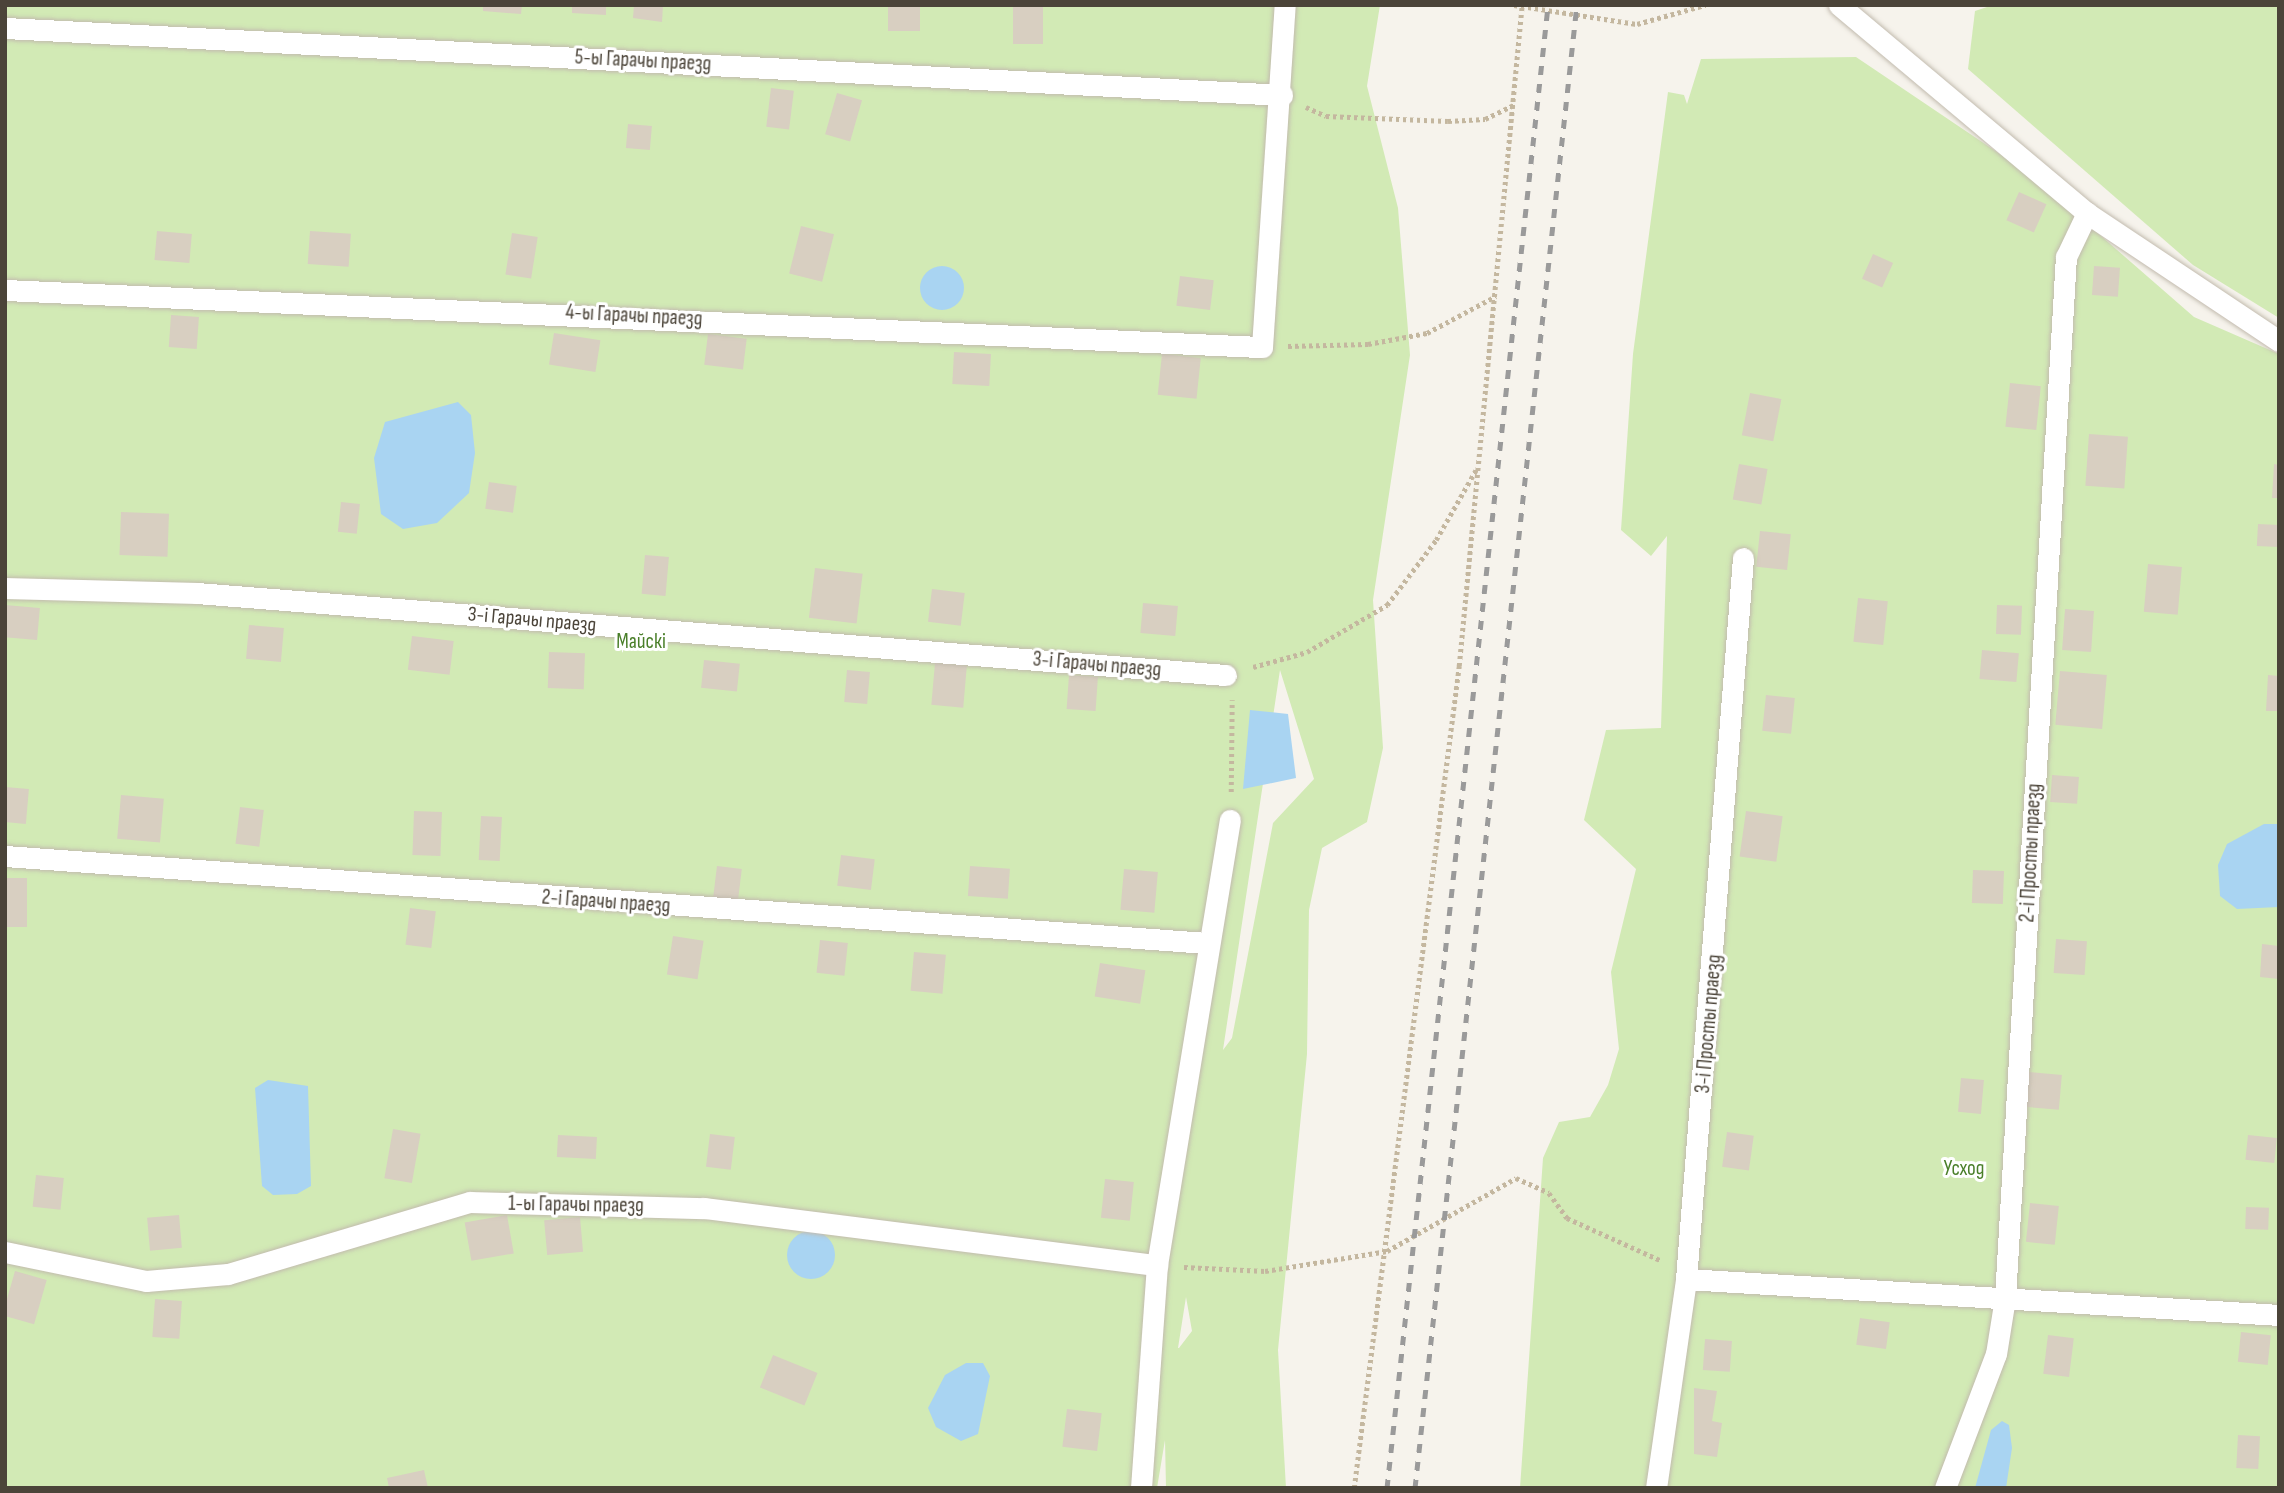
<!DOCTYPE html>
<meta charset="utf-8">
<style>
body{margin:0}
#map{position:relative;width:2284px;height:1493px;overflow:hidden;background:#f6f3ec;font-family:"Sofia Sans Condensed",sans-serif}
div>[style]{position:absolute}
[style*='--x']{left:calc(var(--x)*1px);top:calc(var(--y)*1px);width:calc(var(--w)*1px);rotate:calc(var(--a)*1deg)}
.green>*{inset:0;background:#d2eab5}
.water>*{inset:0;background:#a9d4f2}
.round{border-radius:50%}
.building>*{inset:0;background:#d8cfc1;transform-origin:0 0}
.path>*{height:4.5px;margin-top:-2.25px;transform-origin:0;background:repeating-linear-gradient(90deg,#c4b79f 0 3.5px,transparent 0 7px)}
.roads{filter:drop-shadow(0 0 2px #c2bbae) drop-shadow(0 0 2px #c2bbae)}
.service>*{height:21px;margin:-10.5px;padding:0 10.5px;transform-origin:10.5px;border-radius:10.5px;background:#fff}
.rail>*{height:5px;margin-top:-2.5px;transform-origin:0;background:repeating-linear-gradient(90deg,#9a9a9a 0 9px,transparent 0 18px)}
span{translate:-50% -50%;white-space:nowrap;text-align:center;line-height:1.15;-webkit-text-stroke:6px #fff;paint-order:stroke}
.street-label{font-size:21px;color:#4b4439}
.park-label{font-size:21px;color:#4a7f2a}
.frame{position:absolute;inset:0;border:7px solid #4b4439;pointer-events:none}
</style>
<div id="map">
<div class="green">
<div style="clip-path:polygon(evenodd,5px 5px,1380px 5px,1367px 86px,1398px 208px,1410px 355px,1373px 600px,1383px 748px,1367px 822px,1322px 848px,1309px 910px,1307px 1054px,1278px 1350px,1286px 1488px,1166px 1488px,1165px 1440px,1157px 1488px,5px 1488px,5px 5px,1280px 670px,1314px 779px,1273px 823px,1232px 1038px,1223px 1050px,1280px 670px,5px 5px,1186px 1297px,1192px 1331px,1179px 1348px,1178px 1348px,1186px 1297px)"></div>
<div style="clip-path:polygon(1993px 5px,2279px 5px,2279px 318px,2193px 265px,1968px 69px,1975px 11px)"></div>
<div style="clip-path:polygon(1856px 57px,2031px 175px,2194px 317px,2279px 354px,2279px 1488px,1520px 1488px,1543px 1158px,1559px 1122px,1590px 1117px,1608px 1085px,1619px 1049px,1611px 972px,1636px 869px,1584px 820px,1606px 730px,1661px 728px,1667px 536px,1651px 556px,1621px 530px,1633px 354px,1668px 92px,1684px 95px,1687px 104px,1701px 59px)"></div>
</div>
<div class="water">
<div class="round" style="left:920px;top:266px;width:44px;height:44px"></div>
<div style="clip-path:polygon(458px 402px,471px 415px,475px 453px,469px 493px,437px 523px,403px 529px,381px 514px,374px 458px,385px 422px)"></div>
<div style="clip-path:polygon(1250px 710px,1288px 714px,1296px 778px,1243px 789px)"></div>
<div style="clip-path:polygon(2264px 824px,2279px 824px,2279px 907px,2237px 909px,2220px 896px,2218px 865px,2227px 844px)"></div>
<div style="clip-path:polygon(268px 1080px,308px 1086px,311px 1186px,297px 1194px,273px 1195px,262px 1186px,255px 1088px)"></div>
<div class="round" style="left:787px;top:1231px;width:48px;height:48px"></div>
<div style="clip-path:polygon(966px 1363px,983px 1363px,990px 1376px,978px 1434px,961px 1441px,936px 1427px,928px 1408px,945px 1375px)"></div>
<div style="clip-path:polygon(2002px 1421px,2009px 1425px,2012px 1448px,2006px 1488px,1975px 1488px,1991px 1430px)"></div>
</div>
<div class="building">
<div style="clip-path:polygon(483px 5px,522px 5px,521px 14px,483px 11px)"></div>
<div style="clip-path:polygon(572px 5px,606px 5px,606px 15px,572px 13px)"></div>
<div style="clip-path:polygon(634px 5px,663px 5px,662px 22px,633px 18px)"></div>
<div style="left:888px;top:5px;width:32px;height:26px"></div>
<div style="left:1013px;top:5px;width:30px;height:39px"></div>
<div style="left:771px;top:88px;width:23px;height:39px;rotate:7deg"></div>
<div style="left:837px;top:93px;width:26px;height:43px;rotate:16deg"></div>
<div style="left:628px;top:124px;width:24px;height:24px;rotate:5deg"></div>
<div style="left:2019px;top:192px;width:30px;height:31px;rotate:24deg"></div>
<div style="left:801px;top:226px;width:34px;height:49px;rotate:14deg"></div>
<div style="left:157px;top:231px;width:35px;height:29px;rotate:5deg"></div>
<div style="left:310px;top:231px;width:41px;height:33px;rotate:4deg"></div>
<div style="left:512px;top:233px;width:26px;height:42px;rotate:9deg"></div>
<div style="left:1873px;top:254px;width:22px;height:27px;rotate:24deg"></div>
<div style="left:2094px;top:266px;width:26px;height:29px;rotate:4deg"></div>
<div style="left:1180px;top:276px;width:34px;height:30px;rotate:7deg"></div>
<div style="left:171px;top:315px;width:28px;height:32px;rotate:4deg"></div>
<div style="left:554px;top:333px;width:47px;height:32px;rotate:9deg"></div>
<div style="left:708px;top:334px;width:39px;height:31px;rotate:7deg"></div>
<div style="left:954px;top:352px;width:37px;height:32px;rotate:3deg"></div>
<div style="left:1162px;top:354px;width:39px;height:41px;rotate:6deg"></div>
<div style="left:2010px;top:383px;width:31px;height:44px;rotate:6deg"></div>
<div style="left:1750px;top:393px;width:32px;height:43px;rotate:11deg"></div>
<div style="left:2089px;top:434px;width:39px;height:52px;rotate:4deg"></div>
<div style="left:1739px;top:464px;width:29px;height:36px;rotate:10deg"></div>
<div style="clip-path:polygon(2274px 464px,2279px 465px,2279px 498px,2272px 498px)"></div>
<div style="left:489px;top:482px;width:28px;height:27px;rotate:8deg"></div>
<div style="left:341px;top:502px;width:19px;height:30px;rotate:6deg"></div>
<div style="left:121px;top:512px;width:48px;height:43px;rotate:2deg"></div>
<div style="left:2258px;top:524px;width:21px;height:22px;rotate:3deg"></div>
<div style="left:1760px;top:531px;width:31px;height:36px;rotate:6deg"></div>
<div style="left:645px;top:555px;width:24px;height:39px;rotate:5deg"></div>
<div style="left:2148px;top:564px;width:34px;height:48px;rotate:5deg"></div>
<div style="left:815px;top:568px;width:48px;height:50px;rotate:7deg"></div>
<div style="left:932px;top:589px;width:33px;height:33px;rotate:7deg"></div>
<div style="left:1858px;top:598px;width:30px;height:44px;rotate:6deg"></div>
<div style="left:1143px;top:603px;width:35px;height:30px;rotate:5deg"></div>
<div style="left:5px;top:605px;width:35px;height:32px;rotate:5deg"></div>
<div style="left:1997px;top:605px;width:25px;height:29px;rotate:2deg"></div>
<div style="left:2065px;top:609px;width:29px;height:41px;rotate:4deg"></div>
<div style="left:249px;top:625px;width:35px;height:34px;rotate:5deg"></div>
<div style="left:412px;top:636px;width:42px;height:34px;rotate:7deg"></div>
<div style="left:1982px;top:650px;width:37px;height:29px;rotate:5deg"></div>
<div style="left:549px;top:652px;width:36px;height:36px;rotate:2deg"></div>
<div style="left:704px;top:660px;width:36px;height:28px;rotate:6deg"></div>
<div style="left:935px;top:663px;width:32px;height:42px;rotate:5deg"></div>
<div style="left:847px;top:670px;width:23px;height:32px;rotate:5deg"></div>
<div style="left:2060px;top:671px;width:47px;height:54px;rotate:5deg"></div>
<div style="left:1069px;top:675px;width:29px;height:34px;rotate:4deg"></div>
<div style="clip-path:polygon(2268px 675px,2279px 676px,2279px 711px,2266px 711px)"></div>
<div style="left:1766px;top:695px;width:29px;height:36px;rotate:6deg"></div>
<div style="left:2052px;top:775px;width:27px;height:27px;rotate:4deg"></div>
<div style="left:5px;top:787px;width:24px;height:35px;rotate:5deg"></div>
<div style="left:121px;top:795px;width:43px;height:44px;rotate:5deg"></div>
<div style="left:240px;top:807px;width:24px;height:37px;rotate:7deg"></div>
<div style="left:414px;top:811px;width:28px;height:44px;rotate:2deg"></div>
<div style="left:1746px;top:811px;width:37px;height:46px;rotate:8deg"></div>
<div style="left:481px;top:816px;width:21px;height:44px;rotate:3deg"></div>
<div style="left:841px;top:855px;width:34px;height:31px;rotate:7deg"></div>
<div style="left:717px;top:866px;width:25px;height:32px;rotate:7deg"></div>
<div style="left:970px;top:866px;width:40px;height:30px;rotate:4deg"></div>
<div style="left:1124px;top:869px;width:34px;height:41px;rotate:5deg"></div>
<div style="left:1973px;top:870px;width:31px;height:33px;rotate:2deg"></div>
<div style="left:5px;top:878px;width:22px;height:49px"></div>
<div style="left:410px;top:908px;width:26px;height:37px;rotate:7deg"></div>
<div style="left:673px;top:936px;width:31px;height:39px;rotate:9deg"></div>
<div style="left:2056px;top:939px;width:31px;height:34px;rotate:4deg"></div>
<div style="left:820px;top:940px;width:28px;height:33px;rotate:6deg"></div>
<div style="clip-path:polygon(2262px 944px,2279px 946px,2279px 979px,2260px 977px)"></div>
<div style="left:914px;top:952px;width:32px;height:39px;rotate:5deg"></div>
<div style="left:1100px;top:963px;width:46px;height:34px;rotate:9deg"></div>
<div style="left:2029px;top:1072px;width:33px;height:35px;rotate:5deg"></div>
<div style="left:1961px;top:1078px;width:23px;height:34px;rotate:5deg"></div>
<div style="left:393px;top:1129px;width:28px;height:50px;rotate:10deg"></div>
<div style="left:1727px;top:1132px;width:27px;height:35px;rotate:8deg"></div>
<div style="left:710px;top:1134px;width:25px;height:33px;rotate:7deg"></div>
<div style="left:558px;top:1135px;width:39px;height:22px;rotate:3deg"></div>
<div style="left:2248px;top:1135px;width:29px;height:25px;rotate:6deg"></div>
<div style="left:36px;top:1175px;width:28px;height:32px;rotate:6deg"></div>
<div style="left:1105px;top:1179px;width:29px;height:39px;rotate:6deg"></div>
<div style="left:2030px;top:1203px;width:29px;height:39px;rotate:6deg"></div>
<div style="left:2246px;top:1207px;width:23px;height:22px;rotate:2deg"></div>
<div style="left:179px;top:1215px;width:33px;height:32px;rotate:85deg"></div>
<div style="left:507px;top:1215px;width:39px;height:43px;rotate:80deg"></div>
<div style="left:580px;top:1217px;width:35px;height:36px;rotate:85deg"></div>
<div style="left:15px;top:1271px;width:33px;height:46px;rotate:16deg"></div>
<div style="left:155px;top:1299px;width:27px;height:38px;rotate:4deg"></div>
<div style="left:1860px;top:1318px;width:30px;height:27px;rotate:8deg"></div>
<div style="left:2241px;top:1332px;width:30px;height:30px;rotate:6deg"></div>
<div style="left:2048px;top:1335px;width:26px;height:39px;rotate:7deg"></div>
<div style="left:1705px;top:1339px;width:27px;height:31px;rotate:4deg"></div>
<div style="left:773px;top:1355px;width:48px;height:35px;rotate:22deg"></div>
<div style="clip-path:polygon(1694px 1388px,1717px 1391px,1712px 1421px,1722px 1423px,1717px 1457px,1694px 1454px)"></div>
<div style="left:1067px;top:1409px;width:35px;height:38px;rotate:7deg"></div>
<div style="left:2238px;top:1435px;width:22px;height:33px;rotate:3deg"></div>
<div style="clip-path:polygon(424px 1470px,428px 1488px,389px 1488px,387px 1478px)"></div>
</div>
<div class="path">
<div style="--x:1514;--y:5;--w:124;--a:8.8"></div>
<div style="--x:1637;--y:24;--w:71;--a:-15.6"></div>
<div style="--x:1306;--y:107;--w:22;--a:24"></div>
<div style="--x:1326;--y:116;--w:122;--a:2.3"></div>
<div style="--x:1448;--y:121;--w:37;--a:-3"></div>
<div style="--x:1485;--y:119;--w:34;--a:-26"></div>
<div style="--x:1288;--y:346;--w:80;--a:-1.4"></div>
<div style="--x:1368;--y:344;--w:60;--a:-10.6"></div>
<div style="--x:1427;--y:333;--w:78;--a:-28.2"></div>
<div style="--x:1253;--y:667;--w:56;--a:-15.5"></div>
<div style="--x:1307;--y:652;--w:93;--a:-30.4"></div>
<div style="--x:1387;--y:605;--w:81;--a:-53"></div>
<div style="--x:1436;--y:540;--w:83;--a:-60.3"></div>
<div style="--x:1231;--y:792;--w:92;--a:-89.4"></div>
<div style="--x:1184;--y:1267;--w:81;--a:2.8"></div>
<div style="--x:1265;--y:1271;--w:124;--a:-9.3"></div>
<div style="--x:1387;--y:1251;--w:148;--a:-29.5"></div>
<div style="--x:1516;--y:1178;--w:36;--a:24"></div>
<div style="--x:1549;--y:1193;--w:31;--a:54"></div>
<div style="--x:1567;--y:1218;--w:102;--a:24.3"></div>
<div style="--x:1354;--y:1488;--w:829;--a:-82.72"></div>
<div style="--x:1459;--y:666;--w:664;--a:-84.56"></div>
</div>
<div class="roads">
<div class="service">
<div style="--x:1839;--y:5;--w:324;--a:40"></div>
<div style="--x:2087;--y:213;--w:231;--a:33.7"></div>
<div style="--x:5;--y:28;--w:1279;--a:3"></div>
<div style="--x:5;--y:290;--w:1258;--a:2.6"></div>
<div style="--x:1262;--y:347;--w:343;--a:-86.2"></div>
<div style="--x:5;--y:588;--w:192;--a:1.5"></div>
<div style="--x:197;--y:593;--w:1032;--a:4.56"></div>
<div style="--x:5;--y:856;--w:1205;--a:4.14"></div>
<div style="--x:5;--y:1252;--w:144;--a:11.6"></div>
<div style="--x:146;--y:1281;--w:82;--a:-4.9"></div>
<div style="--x:228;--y:1274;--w:252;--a:-16.6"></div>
<div style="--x:470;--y:1202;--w:234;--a:1.5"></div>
<div style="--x:704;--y:1208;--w:457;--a:7.2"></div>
<div style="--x:1686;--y:1279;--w:594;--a:3.47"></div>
<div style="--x:1141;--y:1488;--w:224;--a:-85.9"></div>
<div style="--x:1157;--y:1265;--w:451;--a:-80.7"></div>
<div style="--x:1656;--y:1488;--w:211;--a:-81.8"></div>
<div style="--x:1686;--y:1279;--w:723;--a:-85.48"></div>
<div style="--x:1945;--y:1488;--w:143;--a:-69.2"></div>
<div style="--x:1996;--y:1354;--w:57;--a:-80.9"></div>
<div style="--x:2005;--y:1298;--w:1043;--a:-86.65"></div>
<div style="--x:2066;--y:257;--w:49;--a:-64.5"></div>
</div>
</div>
<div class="rail">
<div style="--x:1387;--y:1488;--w:1492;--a:-83.8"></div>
<div style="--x:1415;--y:1488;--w:1492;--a:-83.77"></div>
</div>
<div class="street-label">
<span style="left:643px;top:61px;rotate:3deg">5-ы Гарачы праезд</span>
<span style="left:634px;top:316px;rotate:3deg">4-ы Гарачы праезд</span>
<span style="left:532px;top:620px;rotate:5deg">3-і Гарачы праезд</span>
<span style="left:1097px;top:665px;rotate:5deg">3-і Гарачы праезд</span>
<span style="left:2031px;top:853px;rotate:-87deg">2-і Просты праезд</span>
<span style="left:606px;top:902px;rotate:4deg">2-і Гарачы праезд</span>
<span style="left:1709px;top:1024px;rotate:-85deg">3-і Просты праезд</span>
<span style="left:576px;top:1205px;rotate:1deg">1-ы Гарачы праезд</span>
</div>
<div class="park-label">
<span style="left:641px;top:642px">Майскі</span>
<span style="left:1964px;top:1169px">Усход</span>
</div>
<div class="frame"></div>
</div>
